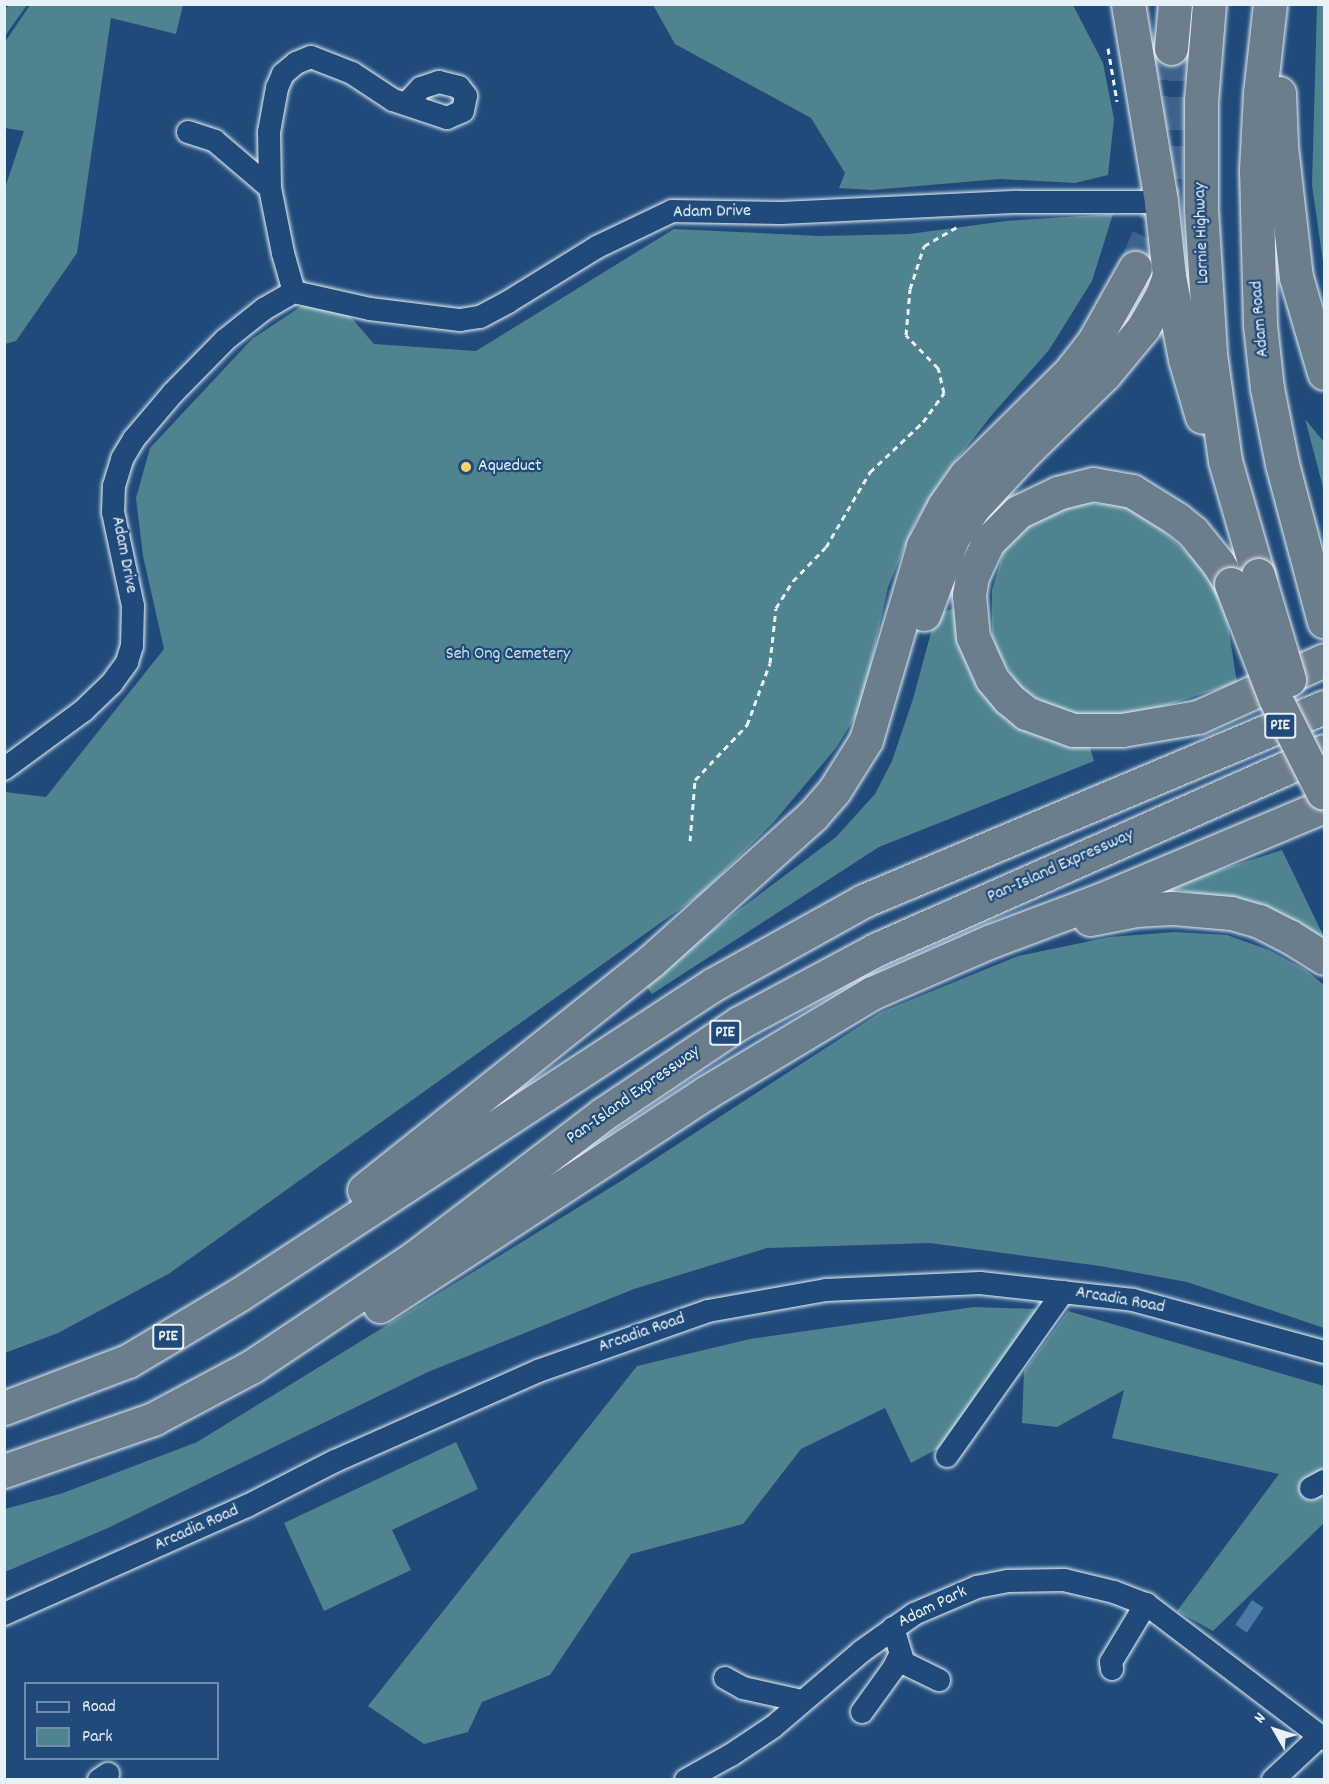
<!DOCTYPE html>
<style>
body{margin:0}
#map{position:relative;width:1329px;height:1784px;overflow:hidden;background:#1f4a7a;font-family:Dekko,sans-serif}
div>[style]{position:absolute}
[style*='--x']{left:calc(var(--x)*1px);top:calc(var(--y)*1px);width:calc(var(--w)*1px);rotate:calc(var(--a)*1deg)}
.green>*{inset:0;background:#4f8390}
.water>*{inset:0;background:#487aa5;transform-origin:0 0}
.highway-tunnel>*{height:33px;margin-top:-16.5px;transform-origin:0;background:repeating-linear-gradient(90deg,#3d638d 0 33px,transparent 0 49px)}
.path>*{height:3px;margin-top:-1.5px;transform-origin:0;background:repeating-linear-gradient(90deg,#e8f1f8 0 6px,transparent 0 10.5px)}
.roads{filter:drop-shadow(0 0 2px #e8f1f8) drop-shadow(0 0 2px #e8f1f8)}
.minor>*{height:22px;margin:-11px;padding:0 11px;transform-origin:11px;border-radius:11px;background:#1f4a7a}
.highway>*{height:33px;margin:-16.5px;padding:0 16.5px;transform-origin:16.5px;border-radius:16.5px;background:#6c7d8b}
.bridges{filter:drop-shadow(0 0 2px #e8f1f8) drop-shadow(0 0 2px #e8f1f8)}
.highway-bridge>*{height:33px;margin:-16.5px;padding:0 16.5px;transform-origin:16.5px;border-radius:16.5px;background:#6c7d8b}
.dots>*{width:16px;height:16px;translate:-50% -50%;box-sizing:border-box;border:3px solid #1f4a7a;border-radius:50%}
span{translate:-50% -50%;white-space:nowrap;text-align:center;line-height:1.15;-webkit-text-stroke:4.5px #1f4a7a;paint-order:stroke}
.shield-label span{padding:2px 4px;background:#1f4a7a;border:2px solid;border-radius:4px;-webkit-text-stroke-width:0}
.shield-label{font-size:16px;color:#e8f1f8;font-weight:700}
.street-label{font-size:18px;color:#e8f1f8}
.poi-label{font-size:18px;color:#e8f1f8}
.left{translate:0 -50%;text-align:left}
.park-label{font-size:18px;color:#d1e0e8}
.frame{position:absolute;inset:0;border:6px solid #e8f1f8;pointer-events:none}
.legend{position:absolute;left:24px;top:1682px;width:195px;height:78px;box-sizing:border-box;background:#1f4a7a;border:2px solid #6f8dac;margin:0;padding:8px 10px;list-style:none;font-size:18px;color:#e8f1f8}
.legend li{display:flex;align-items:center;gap:12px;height:30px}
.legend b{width:30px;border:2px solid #6f8dac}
.north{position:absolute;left:1245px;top:1700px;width:60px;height:60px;-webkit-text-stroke:4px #1f4a7a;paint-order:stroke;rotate:309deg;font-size:16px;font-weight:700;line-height:24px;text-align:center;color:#e8f1f8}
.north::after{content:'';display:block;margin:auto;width:21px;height:27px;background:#e8f1f8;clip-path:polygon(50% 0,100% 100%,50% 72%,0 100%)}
</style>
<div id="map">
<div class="green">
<div style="clip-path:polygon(11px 5px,27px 5px,5px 36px,5px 8px)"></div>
<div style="clip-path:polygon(30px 5px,183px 5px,176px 34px,111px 18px,77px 253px,16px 341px,5px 344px,5px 188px,24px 131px,5px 128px,5px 42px)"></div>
<div style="clip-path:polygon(653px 5px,1073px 5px,1103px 63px,1114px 119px,1108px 175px,1075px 183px,1000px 179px,872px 190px,839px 188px,845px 173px,811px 118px,675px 44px)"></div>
<div style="clip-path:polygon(1317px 5px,1324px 5px,1324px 269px,1312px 185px)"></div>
<div style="clip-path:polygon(1113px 214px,1092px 281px,1049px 350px,991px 416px,944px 476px,915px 523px,888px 587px,862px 706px,836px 748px,773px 823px,701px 894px,170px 1273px,58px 1333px,5px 1353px,5px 792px,46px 797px,164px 649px,143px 556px,136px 498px,150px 448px,252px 339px,306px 303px,349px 315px,374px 344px,476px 351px,674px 229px,820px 236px,909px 234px,1006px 221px)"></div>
<div style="clip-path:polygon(1305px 419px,1324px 442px,1324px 491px)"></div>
<div style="clip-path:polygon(1089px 503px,1122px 505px,1149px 518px,1191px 556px,1213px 584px,1227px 619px,1237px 683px,1148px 711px,1114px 717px,1076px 716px,1044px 703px,1019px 687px,998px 653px,992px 635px,992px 590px,1004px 550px,1033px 515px,1064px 506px)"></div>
<div style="clip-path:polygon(956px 608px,1018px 725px,1063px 745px,1090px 747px,1094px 761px,879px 847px,652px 994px,643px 982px,836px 837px,875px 794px,892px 761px,913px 699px,936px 614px)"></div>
<div style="clip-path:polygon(1282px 850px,1324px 937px,1243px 904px,1166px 887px)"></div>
<div style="clip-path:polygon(1174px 932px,1227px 935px,1269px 950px,1306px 970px,1324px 985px,1324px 1328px,1187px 1282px,1100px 1266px,930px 1243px,767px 1248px,634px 1289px,428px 1372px,108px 1528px,5px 1572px,5px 1509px,63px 1493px,197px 1442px,621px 1181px,881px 1012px,1018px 956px,1110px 937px)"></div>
<div style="clip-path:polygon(974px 1307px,1037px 1309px,939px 1448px,911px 1463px,885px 1408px,801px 1449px,743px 1524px,631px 1554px,550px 1675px,482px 1702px,468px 1732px,424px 1744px,368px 1706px,637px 1366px,750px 1339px)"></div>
<div style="clip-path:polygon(1068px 1311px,1324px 1386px,1324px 1523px,1213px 1631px,1177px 1611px,1279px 1474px,1112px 1438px,1124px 1390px,1057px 1427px,1022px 1423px,1024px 1371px)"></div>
<div style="clip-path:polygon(456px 1442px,478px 1489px,392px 1530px,411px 1570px,324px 1611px,284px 1523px)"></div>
</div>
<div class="water">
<div style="left:1252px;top:1600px;width:14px;height:30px;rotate:34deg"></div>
</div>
<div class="highway-tunnel">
<div style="--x:1135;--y:268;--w:56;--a:-67.1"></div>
<div style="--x:1157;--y:216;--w:39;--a:-77"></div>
<div style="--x:1166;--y:178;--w:130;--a:-87.8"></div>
</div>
<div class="path">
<div style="--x:1108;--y:48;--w:54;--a:80.4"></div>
<div style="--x:690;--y:841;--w:61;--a:-85.3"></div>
<div style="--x:695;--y:780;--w:76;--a:-46.6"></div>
<div style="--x:747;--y:725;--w:66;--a:-69.6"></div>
<div style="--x:770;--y:663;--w:55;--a:-83.8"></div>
<div style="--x:776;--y:608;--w:32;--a:-58"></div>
<div style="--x:793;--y:581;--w:47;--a:-45.9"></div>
<div style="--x:826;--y:547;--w:87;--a:-59.6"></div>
<div style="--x:870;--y:472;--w:73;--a:-43.3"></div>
<div style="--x:923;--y:422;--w:36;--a:-54"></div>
<div style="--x:944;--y:393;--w:26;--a:-103"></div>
<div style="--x:938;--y:368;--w:46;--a:-134.1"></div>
<div style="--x:906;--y:335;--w:46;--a:-85"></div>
<div style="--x:910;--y:289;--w:45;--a:-72"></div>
<div style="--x:924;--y:246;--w:39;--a:-30"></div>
</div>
<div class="roads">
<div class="minor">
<div style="--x:188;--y:132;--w:28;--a:18"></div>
<div style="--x:215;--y:141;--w:72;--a:40.5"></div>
<div style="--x:294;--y:292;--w:41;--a:-105.8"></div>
<div style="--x:283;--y:253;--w:66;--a:-101.3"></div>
<div style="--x:270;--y:188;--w:56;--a:-91"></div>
<div style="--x:269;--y:132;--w:45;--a:-79.7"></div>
<div style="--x:277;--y:88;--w:15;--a:-67"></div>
<div style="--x:283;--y:74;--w:17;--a:-40"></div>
<div style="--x:296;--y:63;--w:16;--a:-22"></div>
<div style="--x:311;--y:57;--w:44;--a:21.3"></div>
<div style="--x:352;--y:73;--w:49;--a:33.4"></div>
<div style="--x:393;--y:100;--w:57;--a:18.4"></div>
<div style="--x:447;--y:118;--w:17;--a:-24"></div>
<div style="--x:463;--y:111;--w:15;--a:-79"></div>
<div style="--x:466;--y:96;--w:11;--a:-128"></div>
<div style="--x:459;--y:87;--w:21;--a:-166"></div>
<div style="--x:439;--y:82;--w:19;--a:162"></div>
<div style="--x:421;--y:88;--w:22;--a:133"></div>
<div style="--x:4;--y:769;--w:98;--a:-36.3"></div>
<div style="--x:83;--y:711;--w:40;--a:-44"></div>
<div style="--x:112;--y:683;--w:26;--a:-54"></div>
<div style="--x:127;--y:662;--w:17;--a:-73"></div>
<div style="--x:132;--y:646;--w:40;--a:-88.6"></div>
<div style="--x:133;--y:606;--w:96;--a:-102"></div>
<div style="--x:113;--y:512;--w:26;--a:-88"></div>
<div style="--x:114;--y:486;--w:28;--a:-73"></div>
<div style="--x:122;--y:459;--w:23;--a:-59"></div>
<div style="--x:134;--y:439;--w:60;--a:-49.7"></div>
<div style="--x:173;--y:393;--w:74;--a:-45.5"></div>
<div style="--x:225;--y:340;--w:50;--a:-38.5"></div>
<div style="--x:264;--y:309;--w:34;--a:-30"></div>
<div style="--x:294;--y:292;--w:78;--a:12.6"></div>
<div style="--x:370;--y:309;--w:91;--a:7"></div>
<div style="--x:460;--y:320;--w:20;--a:-9"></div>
<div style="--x:480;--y:317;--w:32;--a:-28"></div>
<div style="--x:508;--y:302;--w:105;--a:-31.7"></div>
<div style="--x:597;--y:247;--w:83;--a:-25.6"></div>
<div style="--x:672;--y:211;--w:109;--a:1.1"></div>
<div style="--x:781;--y:213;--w:237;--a:-2.7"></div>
<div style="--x:1018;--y:202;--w:143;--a:0"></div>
<div style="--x:947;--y:1456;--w:201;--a:-54.7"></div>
<div style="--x:1311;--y:1488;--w:15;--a:-28"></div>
<div style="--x:4;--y:1614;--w:266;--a:-24"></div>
<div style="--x:247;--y:1506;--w:99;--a:-27.1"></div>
<div style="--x:335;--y:1461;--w:222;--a:-23.9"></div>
<div style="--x:538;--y:1371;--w:180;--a:-19.4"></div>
<div style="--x:708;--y:1311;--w:120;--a:-10.1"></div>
<div style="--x:826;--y:1290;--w:154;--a:-2.6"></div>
<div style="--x:980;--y:1283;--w:154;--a:6.3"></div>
<div style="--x:1133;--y:1300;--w:198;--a:15.2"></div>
<div style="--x:893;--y:1628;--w:37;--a:73"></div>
<div style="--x:904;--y:1663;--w:39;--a:26"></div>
<div style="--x:1112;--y:1669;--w:7;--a:-98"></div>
<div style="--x:1111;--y:1662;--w:68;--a:-58.9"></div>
<div style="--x:725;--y:1678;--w:21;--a:29"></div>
<div style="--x:743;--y:1688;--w:60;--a:12.4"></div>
<div style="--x:862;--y:1712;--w:53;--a:-54.2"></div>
<div style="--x:893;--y:1669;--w:16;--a:-63"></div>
<div style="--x:99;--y:1780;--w:11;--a:-34"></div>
<div style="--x:686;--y:1780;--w:51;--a:-29.1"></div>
<div style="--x:731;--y:1755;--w:50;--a:-33.7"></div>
<div style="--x:773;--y:1727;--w:117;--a:-40.5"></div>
<div style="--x:862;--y:1651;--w:64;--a:-35.4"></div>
<div style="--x:914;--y:1614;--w:69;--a:-23.2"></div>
<div style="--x:977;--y:1587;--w:32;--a:-11"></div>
<div style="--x:1008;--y:1581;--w:56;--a:-1"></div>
<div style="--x:1064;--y:1580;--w:51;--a:13.5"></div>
<div style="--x:1114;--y:1592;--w:34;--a:21"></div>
<div style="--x:1146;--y:1604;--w:223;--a:37.2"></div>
<div style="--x:1273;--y:1780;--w:64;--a:-43.1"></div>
</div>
<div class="highway">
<div style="--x:1128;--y:4;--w:201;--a:80.5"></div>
<div style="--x:1161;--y:202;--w:74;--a:83.8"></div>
<div style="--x:1169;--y:276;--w:85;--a:79.1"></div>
<div style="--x:1185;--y:359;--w:60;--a:73.7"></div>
<div style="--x:1209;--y:4;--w:97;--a:94.7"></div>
<div style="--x:1201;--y:101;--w:108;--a:90"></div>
<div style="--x:1201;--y:209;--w:145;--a:86.4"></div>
<div style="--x:1210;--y:354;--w:108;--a:82"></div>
<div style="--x:1225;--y:461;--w:119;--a:73.9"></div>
<div style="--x:1270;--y:4;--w:90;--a:96.4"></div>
<div style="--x:1260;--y:93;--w:77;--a:93"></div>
<div style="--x:1256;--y:170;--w:155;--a:88.5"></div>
<div style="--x:1260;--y:325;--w:63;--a:83.7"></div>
<div style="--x:1267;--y:388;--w:77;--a:78.8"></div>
<div style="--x:1282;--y:464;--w:163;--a:75.1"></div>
<div style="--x:1171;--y:48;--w:44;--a:-84.8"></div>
<div style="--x:1279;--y:93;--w:53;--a:87.8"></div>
<div style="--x:1281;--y:146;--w:132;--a:83.5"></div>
<div style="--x:1296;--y:277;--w:100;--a:73.7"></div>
<div style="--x:1231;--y:584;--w:25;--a:-122"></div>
<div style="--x:1218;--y:563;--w:40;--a:-129"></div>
<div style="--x:1193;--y:532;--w:21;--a:-141"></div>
<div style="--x:1177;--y:519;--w:53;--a:-148.1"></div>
<div style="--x:1132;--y:491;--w:40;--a:-170"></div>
<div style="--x:1093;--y:484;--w:36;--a:166"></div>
<div style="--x:1058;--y:493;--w:44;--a:154.6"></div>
<div style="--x:1018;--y:512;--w:42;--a:135"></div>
<div style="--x:988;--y:542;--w:38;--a:115"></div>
<div style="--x:972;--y:576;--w:19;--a:99"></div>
<div style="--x:969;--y:595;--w:42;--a:84.6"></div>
<div style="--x:973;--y:637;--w:46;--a:65.7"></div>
<div style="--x:992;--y:679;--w:26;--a:50"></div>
<div style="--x:1009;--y:699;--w:22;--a:39"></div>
<div style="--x:1026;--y:713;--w:50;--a:19.9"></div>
<div style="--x:1073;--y:730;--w:49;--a:0"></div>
<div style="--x:1122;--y:730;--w:77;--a:-9.7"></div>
<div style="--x:1198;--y:717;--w:138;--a:-24.3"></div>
<div style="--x:924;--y:614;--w:82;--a:-69.4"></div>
<div style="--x:953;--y:537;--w:35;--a:-55"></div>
<div style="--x:973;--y:508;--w:75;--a:-47.2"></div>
<div style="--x:1024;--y:453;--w:112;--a:-44.3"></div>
<div style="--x:1104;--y:375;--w:61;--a:-50.3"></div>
<div style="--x:1143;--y:328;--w:38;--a:-60"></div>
<div style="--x:1162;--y:295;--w:20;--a:-70"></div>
<div style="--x:1090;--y:919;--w:47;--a:-11.1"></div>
<div style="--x:1136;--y:910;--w:37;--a:-3"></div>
<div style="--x:1173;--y:908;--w:58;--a:4.9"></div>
<div style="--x:1231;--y:913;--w:29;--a:16"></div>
<div style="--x:1259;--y:921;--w:34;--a:27"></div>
<div style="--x:1289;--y:936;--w:41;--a:32.2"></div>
<div style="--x:364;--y:1190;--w:367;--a:-38.6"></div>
<div style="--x:651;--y:961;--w:218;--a:-42"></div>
<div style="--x:813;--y:815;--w:32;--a:-49"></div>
<div style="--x:834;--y:791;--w:60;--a:-57.9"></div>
<div style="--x:866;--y:740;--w:202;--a:-73.6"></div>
<div style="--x:923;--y:546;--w:45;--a:-62.3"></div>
<div style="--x:944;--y:506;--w:38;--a:-55"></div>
<div style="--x:966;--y:475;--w:146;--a:-44.7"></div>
<div style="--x:1070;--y:372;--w:39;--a:-52"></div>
<div style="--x:1094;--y:341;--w:84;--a:-60.7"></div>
<div style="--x:380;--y:1306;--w:391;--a:-33.2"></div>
<div style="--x:707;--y:1092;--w:192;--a:-31"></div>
<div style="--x:872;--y:993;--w:130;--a:-23.6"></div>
<div style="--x:991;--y:941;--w:116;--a:-20.6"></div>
<div style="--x:1100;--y:900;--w:243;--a:-22.8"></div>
<div style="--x:4;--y:1408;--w:133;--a:-20.8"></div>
<div style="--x:128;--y:1361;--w:131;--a:-30.9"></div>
<div style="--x:240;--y:1294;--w:566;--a:-33.19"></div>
<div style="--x:714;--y:984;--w:171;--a:-29.1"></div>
<div style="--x:863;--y:901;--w:500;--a:-22.82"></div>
<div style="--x:4;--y:1471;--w:158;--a:-19.2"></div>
<div style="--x:153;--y:1419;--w:111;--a:-28"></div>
<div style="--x:251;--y:1367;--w:196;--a:-33.8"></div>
<div style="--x:414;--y:1258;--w:238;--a:-37.3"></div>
<div style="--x:603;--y:1114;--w:164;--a:-33.8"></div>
<div style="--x:739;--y:1023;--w:154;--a:-28.2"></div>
<div style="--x:875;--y:950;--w:491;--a:-23.9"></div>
</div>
</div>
<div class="bridges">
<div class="highway-bridge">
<div style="--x:1258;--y:575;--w:109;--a:73.4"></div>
<div style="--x:1231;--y:584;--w:122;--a:68.9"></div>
<div style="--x:1275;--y:698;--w:106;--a:63.2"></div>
</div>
</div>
<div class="dots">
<div style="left:466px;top:467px;background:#ffd166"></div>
</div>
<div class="shield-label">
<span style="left:1280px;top:726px">PIE</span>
<span style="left:725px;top:1033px">PIE</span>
<span style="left:168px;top:1337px">PIE</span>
</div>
<div class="street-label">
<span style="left:712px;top:213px;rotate:-1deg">Adam Drive</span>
<span style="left:1203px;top:233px;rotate:-92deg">Lornie Highway</span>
<span style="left:1261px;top:319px;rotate:-95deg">Adam Road</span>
<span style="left:123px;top:555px;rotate:79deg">Adam Drive</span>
<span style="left:1061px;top:867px;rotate:-24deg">Pan-Island Expressway</span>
<span style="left:634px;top:1096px;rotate:-35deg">Pan-Island Expressway</span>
<span style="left:1120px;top:1301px;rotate:10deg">Arcadia Road</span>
<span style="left:642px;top:1334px;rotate:-19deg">Arcadia Road</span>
<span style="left:197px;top:1529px;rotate:-24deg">Arcadia Road</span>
<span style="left:933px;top:1608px;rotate:-26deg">Adam Park</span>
</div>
<div class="poi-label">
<span class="left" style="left:478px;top:467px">Aqueduct</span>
</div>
<div class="park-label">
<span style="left:508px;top:655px">Seh Ong Cemetery</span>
</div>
<div class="frame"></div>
<ul class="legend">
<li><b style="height:8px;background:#1f4a7a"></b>Road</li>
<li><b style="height:16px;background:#4f8390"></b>Park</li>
</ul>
<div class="north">N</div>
</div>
